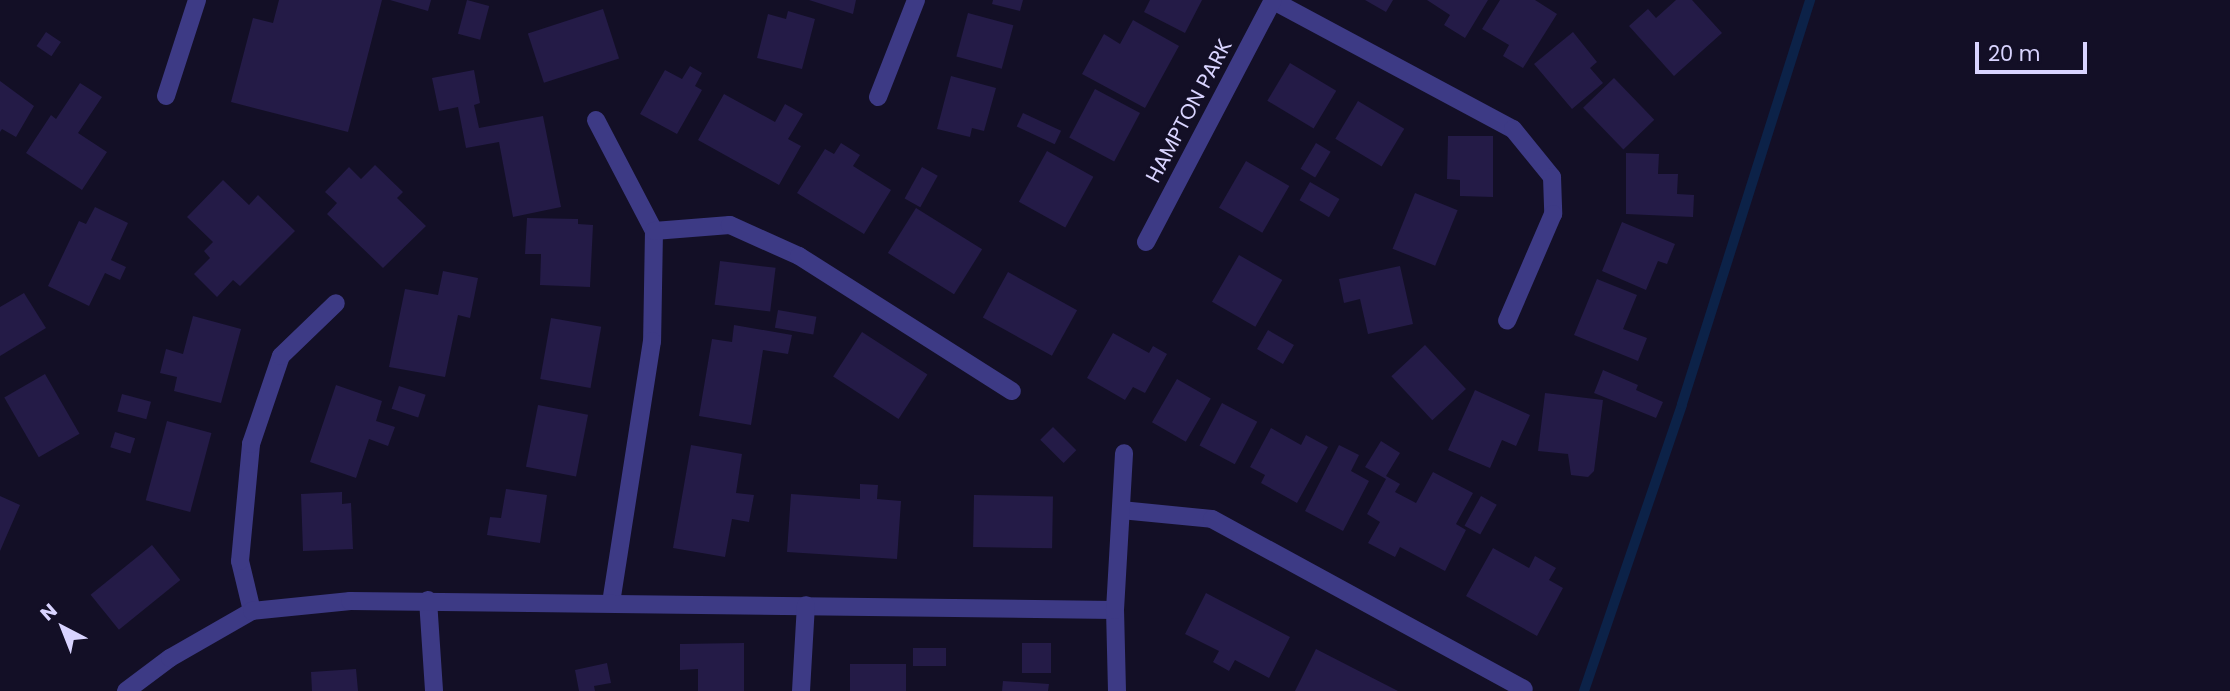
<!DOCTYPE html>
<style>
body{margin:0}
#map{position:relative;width:2230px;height:691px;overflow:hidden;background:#130f26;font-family:Poppins,sans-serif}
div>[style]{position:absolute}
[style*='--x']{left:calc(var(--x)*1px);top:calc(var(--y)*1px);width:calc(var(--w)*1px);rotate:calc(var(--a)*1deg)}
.stream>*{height:10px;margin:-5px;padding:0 5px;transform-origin:5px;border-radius:5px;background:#0c2248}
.building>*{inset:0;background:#241b47;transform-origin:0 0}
.lane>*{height:18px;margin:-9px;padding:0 9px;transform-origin:9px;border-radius:9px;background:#3d3a85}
.street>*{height:18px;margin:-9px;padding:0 9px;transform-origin:9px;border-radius:9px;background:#3d3a85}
span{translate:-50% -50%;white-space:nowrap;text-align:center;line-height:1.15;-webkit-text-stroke:5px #130f26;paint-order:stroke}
.street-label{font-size:21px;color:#d9d4ff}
.north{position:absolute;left:28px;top:593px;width:70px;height:70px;-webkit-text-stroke:5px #130f26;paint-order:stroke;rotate:318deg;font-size:19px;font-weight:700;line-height:28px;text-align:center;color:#d9d4ff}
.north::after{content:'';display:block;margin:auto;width:24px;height:32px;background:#d9d4ff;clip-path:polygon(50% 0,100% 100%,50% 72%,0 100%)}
.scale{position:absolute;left:1975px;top:42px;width:112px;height:32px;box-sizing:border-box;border:4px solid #d9d4ff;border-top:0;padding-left:9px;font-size:21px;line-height:24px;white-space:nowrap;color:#d9d4ff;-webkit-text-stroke:5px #130f26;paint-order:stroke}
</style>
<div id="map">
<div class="stream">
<div style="--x:1584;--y:691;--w:303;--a:-71.1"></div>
<div style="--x:1682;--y:404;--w:424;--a:-72.4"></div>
</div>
<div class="building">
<div style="clip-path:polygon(279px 0,382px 0,348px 132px,231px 102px,253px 18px,273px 23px)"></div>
<div style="clip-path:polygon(390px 0,431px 0,428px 11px)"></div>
<div style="left:467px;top:0;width:23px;height:35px;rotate:15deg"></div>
<div style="clip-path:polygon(809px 0,856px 0,853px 14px)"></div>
<div style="clip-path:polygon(993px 0,1023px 0,1020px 11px,992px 4px)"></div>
<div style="clip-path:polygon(1150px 0,1202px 0,1185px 33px,1144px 12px)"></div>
<div style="clip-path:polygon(1365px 0,1393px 0,1386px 12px)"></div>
<div style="clip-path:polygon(1427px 0,1488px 0,1465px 38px,1444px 25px,1450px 15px)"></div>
<div style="clip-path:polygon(1500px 0,1535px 0,1557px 14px,1523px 68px,1503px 56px,1509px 45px,1482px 29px)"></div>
<div style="clip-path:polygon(1676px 0,1692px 0,1722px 33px,1674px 76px,1629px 26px,1648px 9px,1656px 18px)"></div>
<div style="left:603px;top:9px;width:52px;height:79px;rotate:72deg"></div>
<div style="clip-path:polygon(788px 11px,815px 19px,802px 69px,757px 58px,768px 14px,786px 19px)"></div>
<div style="left:968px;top:13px;width:47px;height:45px;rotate:15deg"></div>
<div style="clip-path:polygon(1133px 20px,1179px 46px,1145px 108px,1082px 74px,1104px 34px,1120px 44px)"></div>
<div style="left:46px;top:32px;width:18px;height:17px;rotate:34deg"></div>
<div style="clip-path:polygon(1573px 32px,1597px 62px,1590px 68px,1603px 83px,1572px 109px,1534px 64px)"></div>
<div style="left:1290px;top:63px;width:54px;height:44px;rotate:31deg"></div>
<div style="clip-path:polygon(690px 66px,702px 73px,695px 86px,702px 90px,677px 134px,640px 114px,665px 70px,682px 79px)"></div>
<div style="clip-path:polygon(474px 70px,480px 103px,474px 105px,479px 128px,543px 116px,561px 207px,513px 217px,499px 142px,466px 148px,458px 107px,439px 111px,432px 78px)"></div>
<div style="clip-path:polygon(951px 76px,996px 88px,984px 131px,972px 128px,970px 137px,937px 129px)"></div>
<div style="left:1614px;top:78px;width:58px;height:43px;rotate:46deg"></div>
<div style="clip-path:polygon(0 81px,34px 106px,16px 137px,2px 129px,0 132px)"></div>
<div style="clip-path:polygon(80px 83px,102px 97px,78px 133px,107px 152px,82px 190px,26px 153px,51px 115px,56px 119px)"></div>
<div style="left:1095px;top:89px;width:51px;height:55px;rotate:28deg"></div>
<div style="clip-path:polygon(724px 94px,775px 122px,785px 104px,803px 114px,788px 139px,801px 146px,779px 185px,698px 140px)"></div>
<div style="left:1358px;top:101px;width:54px;height:44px;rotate:31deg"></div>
<div style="left:1023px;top:113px;width:42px;height:15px;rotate:25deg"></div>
<div style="clip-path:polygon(1448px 136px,1493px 136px,1493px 197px,1460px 196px,1460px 180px,1447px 179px)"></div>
<div style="clip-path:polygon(841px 143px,860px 155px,853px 166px,891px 190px,864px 234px,797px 193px,825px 149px,834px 154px)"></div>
<div style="left:1316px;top:143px;width:17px;height:30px;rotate:31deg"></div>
<div style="left:1047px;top:151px;width:53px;height:58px;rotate:29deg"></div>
<div style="clip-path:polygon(1626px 153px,1659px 154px,1658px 174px,1678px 174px,1677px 194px,1694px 195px,1693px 217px,1626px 214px)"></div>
<div style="left:1246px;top:161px;width:50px;height:54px;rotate:30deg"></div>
<div style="clip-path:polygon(375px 165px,403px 192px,397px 198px,426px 226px,383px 268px,327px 214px,337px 203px,325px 192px,349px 167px,361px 179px)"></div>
<div style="left:922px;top:167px;width:18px;height:36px;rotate:29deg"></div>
<div style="clip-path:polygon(223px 180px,249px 205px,258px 195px,295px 231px,240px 286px,233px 280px,217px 297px,194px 274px,210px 258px,204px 251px,213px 242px,187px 217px)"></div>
<div style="left:1310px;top:182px;width:34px;height:21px;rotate:30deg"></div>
<div style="left:1415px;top:193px;width:46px;height:60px;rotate:22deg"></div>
<div style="clip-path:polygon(95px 207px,128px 223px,111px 260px,126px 267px,120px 280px,105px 273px,89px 306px,48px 286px,79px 221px,86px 224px)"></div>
<div style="left:916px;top:208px;width:78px;height:53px;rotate:32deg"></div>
<div style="clip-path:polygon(527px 218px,578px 219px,578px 224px,593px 225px,590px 287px,540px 285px,541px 254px,525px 254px)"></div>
<div style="clip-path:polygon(1622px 222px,1675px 244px,1667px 264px,1658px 261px,1646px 290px,1602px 271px)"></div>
<div style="left:1239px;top:255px;width:50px;height:54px;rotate:30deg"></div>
<div style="left:720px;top:261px;width:56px;height:44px;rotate:7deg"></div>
<div style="clip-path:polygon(1400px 266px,1413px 324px,1368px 334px,1360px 299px,1344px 303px,1339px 279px)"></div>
<div style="clip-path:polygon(443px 271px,478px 278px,470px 318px,458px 315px,445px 377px,389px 367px,405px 289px,438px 295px)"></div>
<div style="left:1008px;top:272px;width:79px;height:52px;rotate:29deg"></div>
<div style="clip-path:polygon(1597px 279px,1637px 295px,1623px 329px,1647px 338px,1638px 361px,1574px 335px)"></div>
<div style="clip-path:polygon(24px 293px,46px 328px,0 356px,0 307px)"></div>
<div style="left:778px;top:310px;width:39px;height:18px;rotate:10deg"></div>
<div style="clip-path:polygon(193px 316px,241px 329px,221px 403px,174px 391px,177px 377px,160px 373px,166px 349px,183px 354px)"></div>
<div style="left:551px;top:318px;width:51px;height:62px;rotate:10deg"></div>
<div style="clip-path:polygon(734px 325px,792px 335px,788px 354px,763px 350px,751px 425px,699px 416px,712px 339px,732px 342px)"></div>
<div style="left:1268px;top:330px;width:30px;height:22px;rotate:30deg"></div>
<div style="left:862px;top:332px;width:78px;height:53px;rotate:33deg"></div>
<div style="clip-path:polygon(1113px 333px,1149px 353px,1153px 346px,1167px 354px,1145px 393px,1133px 387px,1125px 400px,1087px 378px)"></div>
<div style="left:1425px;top:345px;width:60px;height:46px;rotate:47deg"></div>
<div style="clip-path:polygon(1603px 370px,1638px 385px,1636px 390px,1663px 402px,1656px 418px,1594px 393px)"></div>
<div style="left:45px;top:374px;width:69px;height:47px;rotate:60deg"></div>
<div style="left:1177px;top:379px;width:39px;height:50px;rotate:30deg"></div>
<div style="clip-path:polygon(336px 385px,382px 401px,376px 421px,395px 427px,388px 446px,369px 439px,356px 478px,310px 462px)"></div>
<div style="left:399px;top:386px;width:28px;height:24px;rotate:18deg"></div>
<div style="clip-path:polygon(1475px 390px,1530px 415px,1516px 446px,1502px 440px,1490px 468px,1448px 450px)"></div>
<div style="clip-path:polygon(1545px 393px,1603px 400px,1594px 471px,1588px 477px,1571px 475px,1568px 454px,1538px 451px)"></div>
<div style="left:122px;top:394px;width:30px;height:18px;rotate:15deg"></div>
<div style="left:1222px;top:403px;width:40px;height:48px;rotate:28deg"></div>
<div style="left:538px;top:405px;width:51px;height:63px;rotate:11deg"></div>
<div style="left:167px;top:421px;width:46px;height:82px;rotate:15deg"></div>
<div style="left:1053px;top:427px;width:33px;height:18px;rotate:45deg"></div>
<div style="clip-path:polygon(1271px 428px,1301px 445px,1306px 435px,1328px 447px,1297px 503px,1261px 483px,1265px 475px,1250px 467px)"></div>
<div style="left:115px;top:432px;width:21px;height:16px;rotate:17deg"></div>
<div style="clip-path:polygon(1381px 441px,1400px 453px,1386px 476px,1400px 484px,1395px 492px,1416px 503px,1433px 472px,1473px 493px,1456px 524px,1466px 530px,1445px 571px,1400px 547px,1395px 557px,1368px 543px,1380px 522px,1367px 514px,1386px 479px,1365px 467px)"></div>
<div style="clip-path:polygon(691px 445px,742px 454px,736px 493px,754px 495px,749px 522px,732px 519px,725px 557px,673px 548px)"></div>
<div style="clip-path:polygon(1339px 445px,1359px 455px,1351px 471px,1369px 481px,1343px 531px,1305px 511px)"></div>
<div style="clip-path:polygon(860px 484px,878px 485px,877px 499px,901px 501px,897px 559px,787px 552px,791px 494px,860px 499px)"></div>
<div style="clip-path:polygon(506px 489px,547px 495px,540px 543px,487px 535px,490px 517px,501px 518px)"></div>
<div style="clip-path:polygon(342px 492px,342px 504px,351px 503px,353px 549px,303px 551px,301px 494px)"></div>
<div style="left:974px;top:495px;width:79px;height:52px;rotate:1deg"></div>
<div style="clip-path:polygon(0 496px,20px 505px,0 551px)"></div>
<div style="left:1481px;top:496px;width:18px;height:34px;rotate:29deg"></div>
<div style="left:152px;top:545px;width:45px;height:79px;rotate:51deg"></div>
<div style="clip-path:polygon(1493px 548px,1529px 568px,1535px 556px,1556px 568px,1549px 580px,1563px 588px,1537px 636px,1466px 596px)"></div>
<div style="clip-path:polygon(1206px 593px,1290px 637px,1269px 678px,1235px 660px,1229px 671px,1213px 662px,1219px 651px,1185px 634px)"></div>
<div style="clip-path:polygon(744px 643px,744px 691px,698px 691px,698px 669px,680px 670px,680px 644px)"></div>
<div style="left:1022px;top:643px;width:29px;height:30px"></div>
<div style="left:913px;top:648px;width:33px;height:18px"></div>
<div style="clip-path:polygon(1316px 649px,1353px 668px,1398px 691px,1295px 691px)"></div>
<div style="clip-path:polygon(607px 663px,611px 683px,594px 686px,595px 691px,579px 691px,575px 670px)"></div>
<div style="left:850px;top:664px;width:56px;height:27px"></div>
<div style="clip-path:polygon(356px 669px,358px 691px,312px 691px,311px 672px)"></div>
<div style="clip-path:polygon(1003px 681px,1049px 684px,1048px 691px,1002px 691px)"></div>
</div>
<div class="lane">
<div style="--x:166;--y:96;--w:101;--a:-72.1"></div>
</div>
<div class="street">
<div style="--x:1272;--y:0;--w:273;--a:28.2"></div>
<div style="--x:1513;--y:129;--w:62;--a:50.9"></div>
<div style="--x:1552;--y:177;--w:37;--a:88"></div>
<div style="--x:1553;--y:214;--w:116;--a:113.3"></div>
<div style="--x:878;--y:97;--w:104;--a:-68.6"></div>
<div style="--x:596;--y:120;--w:125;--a:62.4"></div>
<div style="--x:654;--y:231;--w:110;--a:91"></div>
<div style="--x:652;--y:341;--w:265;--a:98.9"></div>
<div style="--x:654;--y:231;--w:76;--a:-4.5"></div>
<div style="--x:730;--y:225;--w:76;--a:24.2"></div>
<div style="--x:799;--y:256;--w:252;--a:32.4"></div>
<div style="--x:1146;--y:242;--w:273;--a:-62.3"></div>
<div style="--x:1121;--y:510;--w:91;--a:5.6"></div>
<div style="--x:1212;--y:519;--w:355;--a:28.6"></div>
<div style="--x:428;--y:600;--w:91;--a:86.2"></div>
<div style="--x:252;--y:611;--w:51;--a:-103.5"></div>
<div style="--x:240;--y:561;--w:118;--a:-84.6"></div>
<div style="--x:251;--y:444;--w:93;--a:-71.2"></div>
<div style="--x:281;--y:356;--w:76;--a:-43.9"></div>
<div style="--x:126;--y:691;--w:55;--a:-36.9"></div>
<div style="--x:170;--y:658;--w:95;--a:-29.8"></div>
<div style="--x:252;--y:611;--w:99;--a:-5.8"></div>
<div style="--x:350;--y:601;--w:765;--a:0.67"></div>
<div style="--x:801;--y:691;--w:86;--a:-86.7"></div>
<div style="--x:1117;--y:691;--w:81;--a:-91.4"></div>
<div style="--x:1115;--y:610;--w:157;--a:-86.7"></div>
</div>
<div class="street-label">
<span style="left:1189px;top:111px;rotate:-62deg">HAMPTON PARK</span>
</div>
<div class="north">N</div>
<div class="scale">20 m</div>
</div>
